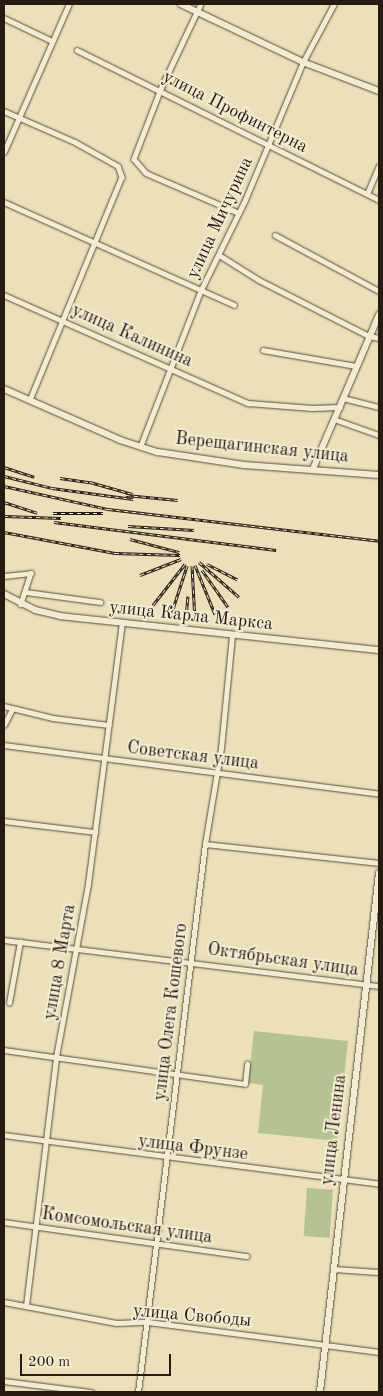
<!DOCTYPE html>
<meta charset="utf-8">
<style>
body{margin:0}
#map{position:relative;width:383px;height:1396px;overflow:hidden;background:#ece0ba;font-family:"Old Standard TT",serif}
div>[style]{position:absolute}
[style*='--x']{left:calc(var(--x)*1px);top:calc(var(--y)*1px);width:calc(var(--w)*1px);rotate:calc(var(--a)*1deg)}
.green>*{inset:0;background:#b5c392;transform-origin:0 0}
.roads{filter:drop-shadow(0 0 1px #584c3b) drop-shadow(0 0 1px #584c3b)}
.minor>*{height:4.5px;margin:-2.25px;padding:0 2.25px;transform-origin:2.25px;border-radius:2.25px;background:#f3ebd2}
.tertiary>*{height:5.5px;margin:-2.75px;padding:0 2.75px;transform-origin:2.75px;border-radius:2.75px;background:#f3ebd2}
.secondary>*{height:6px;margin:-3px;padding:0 3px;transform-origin:3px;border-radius:3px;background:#f3ebd2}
.rail>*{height:3px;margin-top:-1.5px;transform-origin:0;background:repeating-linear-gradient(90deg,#f3ebd2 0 4px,#271a11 0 8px);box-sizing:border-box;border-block:1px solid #271a11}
span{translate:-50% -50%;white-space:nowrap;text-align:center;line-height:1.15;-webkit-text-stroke:4px #f3ebd2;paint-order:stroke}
.street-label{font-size:18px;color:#271a11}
.frame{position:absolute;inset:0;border:5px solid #271a11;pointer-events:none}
.scale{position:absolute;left:20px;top:1354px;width:151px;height:22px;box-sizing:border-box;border:2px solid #271a11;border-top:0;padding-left:6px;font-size:15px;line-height:18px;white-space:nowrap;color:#271a11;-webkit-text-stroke:4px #f3ebd2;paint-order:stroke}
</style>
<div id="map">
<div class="green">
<div style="clip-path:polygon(254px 1031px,348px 1041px,337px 1141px,258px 1133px,263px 1085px,248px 1083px)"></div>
<div style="left:307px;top:1188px;width:26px;height:48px;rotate:4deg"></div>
</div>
<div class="roads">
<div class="minor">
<div style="--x:201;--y:4;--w:94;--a:115.2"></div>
<div style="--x:161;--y:89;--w:75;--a:111.1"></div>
<div style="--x:134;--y:159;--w:18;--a:49"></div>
<div style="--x:146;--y:173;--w:101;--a:23.3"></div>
<div style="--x:4;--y:18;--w:53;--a:25.6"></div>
<div style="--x:77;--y:50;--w:337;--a:26.4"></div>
<div style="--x:4;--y:111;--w:77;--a:23.6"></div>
<div style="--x:75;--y:142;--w:49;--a:29.2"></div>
<div style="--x:118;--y:166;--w:12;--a:70"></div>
<div style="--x:122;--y:177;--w:241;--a:112.4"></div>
<div style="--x:4;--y:152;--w:162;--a:-66.3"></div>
<div style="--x:367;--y:194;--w:30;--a:-67"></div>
<div style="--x:4;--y:202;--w:252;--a:24.1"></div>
<div style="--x:275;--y:235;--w:118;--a:28.3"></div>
<div style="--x:219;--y:255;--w:47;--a:32"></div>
<div style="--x:259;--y:280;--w:123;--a:27"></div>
<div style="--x:369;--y:336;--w:10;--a:11"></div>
<div style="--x:4;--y:295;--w:267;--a:23.9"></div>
<div style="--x:248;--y:403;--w:64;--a:4.5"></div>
<div style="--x:312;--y:408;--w:28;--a:-2"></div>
<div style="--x:263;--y:350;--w:94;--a:9.8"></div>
<div style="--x:343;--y:398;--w:37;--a:14"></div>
<div style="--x:334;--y:419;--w:48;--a:19.6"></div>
<div style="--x:140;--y:447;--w:168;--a:-68.8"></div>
<div style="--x:201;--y:290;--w:100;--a:-63.9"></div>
<div style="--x:245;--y:200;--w:150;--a:-67.2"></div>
<div style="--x:303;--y:62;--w:66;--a:-61.9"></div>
<div style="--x:4;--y:576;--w:27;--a:-6"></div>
<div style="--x:31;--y:573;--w:33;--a:108"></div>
<div style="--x:26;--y:592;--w:75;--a:7.7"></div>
<div style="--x:4;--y:706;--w:50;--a:13.8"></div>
<div style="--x:53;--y:718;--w:56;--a:7.1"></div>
<div style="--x:4;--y:725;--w:18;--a:-63"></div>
<div style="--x:4;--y:745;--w:378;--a:7.4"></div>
<div style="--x:4;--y:821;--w:92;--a:6.9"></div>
<div style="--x:205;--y:844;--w:175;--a:6.2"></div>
<div style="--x:4;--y:940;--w:378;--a:7"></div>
<div style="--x:9;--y:1003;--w:62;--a:-79.8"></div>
<div style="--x:4;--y:1050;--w:243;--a:8"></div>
<div style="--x:245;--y:1084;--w:20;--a:-84"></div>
<div style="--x:4;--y:1135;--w:378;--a:7.4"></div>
<div style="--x:4;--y:1222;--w:245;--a:8"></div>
<div style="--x:333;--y:1269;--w:46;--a:3.7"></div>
<div style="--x:4;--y:1302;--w:114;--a:10.6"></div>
<div style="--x:116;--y:1323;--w:32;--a:-2"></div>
<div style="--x:148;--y:1322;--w:233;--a:7.4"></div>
<div style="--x:26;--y:1306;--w:251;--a:-83.1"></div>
<div style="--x:56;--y:1057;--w:176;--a:-79.5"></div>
<div style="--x:88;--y:884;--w:263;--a:-82.6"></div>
<div style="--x:4;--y:1381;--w:88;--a:7.2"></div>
<div style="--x:138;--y:1392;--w:552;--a:-83.03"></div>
<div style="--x:205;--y:844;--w:97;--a:-80.5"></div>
<div style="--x:221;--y:748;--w:113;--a:-84.4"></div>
</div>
<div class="tertiary">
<div style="--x:181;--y:4;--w:135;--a:25.4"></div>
<div style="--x:303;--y:62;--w:81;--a:20.9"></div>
<div style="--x:313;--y:469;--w:168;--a:-66.8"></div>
<div style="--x:320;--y:1392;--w:522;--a:-83.51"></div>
</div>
<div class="secondary">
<div style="--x:4;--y:389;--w:127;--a:23.7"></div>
<div style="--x:120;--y:440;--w:40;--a:18"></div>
<div style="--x:158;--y:452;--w:87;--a:8.6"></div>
<div style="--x:244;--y:465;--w:135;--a:4.2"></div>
<div style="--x:4;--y:594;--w:35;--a:27"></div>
<div style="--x:35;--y:610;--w:26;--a:13"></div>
<div style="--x:60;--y:616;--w:321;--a:6.1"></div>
</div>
</div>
<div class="rail">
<div style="--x:4;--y:467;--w:32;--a:18"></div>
<div style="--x:4;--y:476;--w:49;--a:14"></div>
<div style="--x:52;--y:488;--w:82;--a:7.7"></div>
<div style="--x:60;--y:478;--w:30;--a:8"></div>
<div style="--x:90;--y:482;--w:44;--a:15.9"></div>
<div style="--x:4;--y:486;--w:107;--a:12.5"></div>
<div style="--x:108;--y:509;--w:273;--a:6.7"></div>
<div style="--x:126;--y:495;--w:52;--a:5.5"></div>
<div style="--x:4;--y:502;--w:35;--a:18"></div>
<div style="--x:53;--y:513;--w:50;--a:0"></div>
<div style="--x:4;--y:516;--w:57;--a:2"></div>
<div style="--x:54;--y:522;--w:224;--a:7.2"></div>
<div style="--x:128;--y:526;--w:66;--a:3.5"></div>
<div style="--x:4;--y:532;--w:113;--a:10.7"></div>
<div style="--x:115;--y:553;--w:65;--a:1.8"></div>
<div style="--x:130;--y:539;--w:51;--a:14.9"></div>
<div style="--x:199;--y:562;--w:53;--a:41.2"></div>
<div style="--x:207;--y:564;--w:34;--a:27"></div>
<div style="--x:195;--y:565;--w:53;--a:67.8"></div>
<div style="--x:192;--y:566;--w:53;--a:86.8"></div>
<div style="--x:202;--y:570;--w:45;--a:54.9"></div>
<div style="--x:140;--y:575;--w:44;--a:-21.3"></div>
<div style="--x:153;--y:605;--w:52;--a:-52"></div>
<div style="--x:171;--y:615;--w:52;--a:-71.9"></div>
<div style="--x:186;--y:618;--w:22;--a:-85"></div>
</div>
<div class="street-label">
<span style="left:235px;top:112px;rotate:27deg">улица Профинтерна</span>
<span style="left:220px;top:218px;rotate:-65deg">улица Мичурина</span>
<span style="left:132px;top:336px;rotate:24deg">улица Калинина</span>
<span style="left:262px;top:448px;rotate:6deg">Верещагинская улица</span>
<span style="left:191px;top:616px;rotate:6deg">улица Карла Маркса</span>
<span style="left:193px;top:756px;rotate:7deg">Советская улица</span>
<span style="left:283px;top:960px;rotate:8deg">Октябрьская улица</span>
<span style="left:60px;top:962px;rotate:-80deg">улица 8 Марта</span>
<span style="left:171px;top:1012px;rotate:-83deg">улица Олега Кошевого</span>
<span style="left:334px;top:1130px;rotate:-83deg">улица Ленина</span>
<span style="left:193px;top:1148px;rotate:7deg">улица Фрунзе</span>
<span style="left:127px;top:1226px;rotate:8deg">Комсомольская улица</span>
<span style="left:192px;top:1316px;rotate:5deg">улица Свободы</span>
</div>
<div class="frame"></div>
<div class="scale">200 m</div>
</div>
